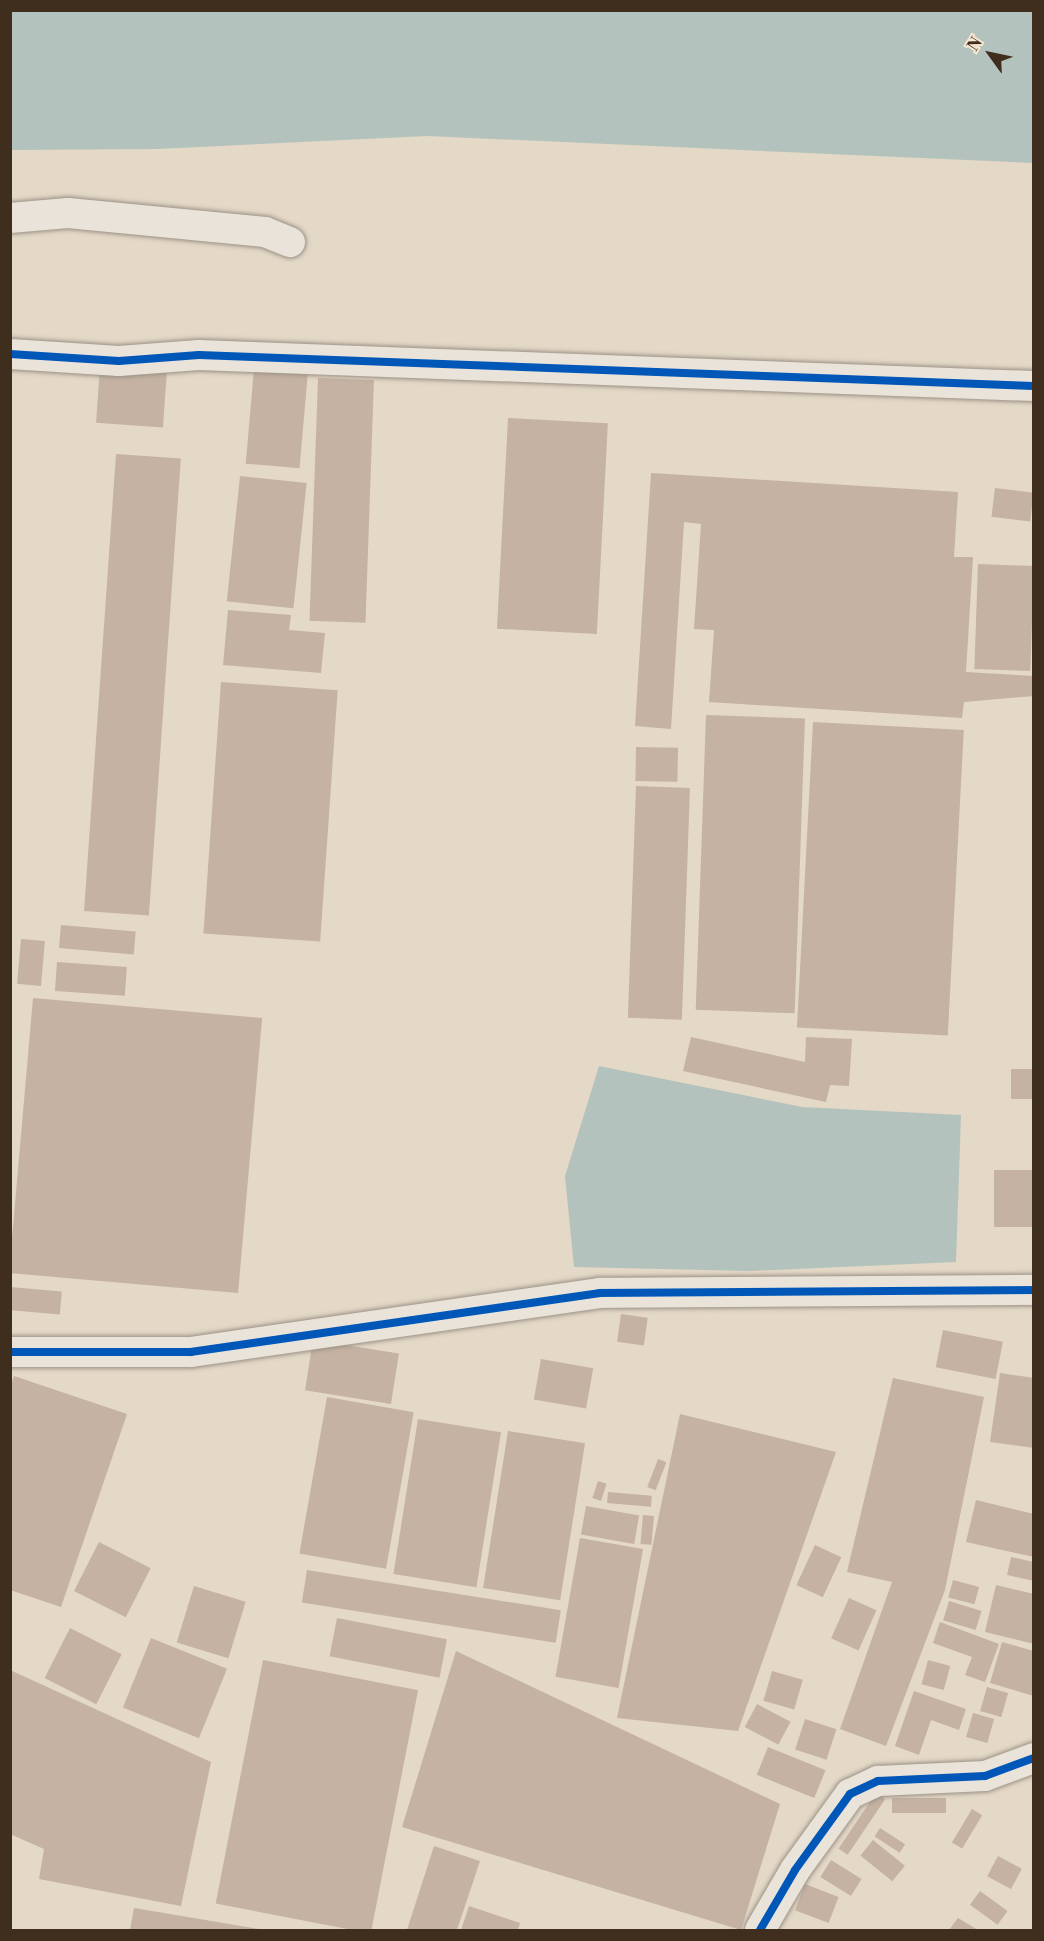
<!DOCTYPE html>
<style>
body{margin:0}
#map{position:relative;width:1044px;height:1941px;overflow:hidden;background:#e4d8c6;font-family:"Libre Bodoni",serif}
div>[style]{position:absolute}
[style*='--x']{left:calc(var(--x)*1px);top:calc(var(--y)*1px);width:calc(var(--w)*1px);rotate:calc(var(--a)*1deg)}
.water>*{inset:0;background:#b3c2bc}
.building>*{inset:0;background:#c5b2a2;transform-origin:0 0}
.roads{filter:drop-shadow(0 0 2px #9b9286) drop-shadow(0 0 2px #9b9286)}
.street>*{height:30px;margin:-15px;padding:0 15px;transform-origin:15px;border-radius:15px;background:#e9e3da}
.cycleway>*{height:8px;margin:-4px;padding:0 4px;transform-origin:4px;border-radius:4px;background:#0057b8}
span{translate:-50% -50%;white-space:nowrap;text-align:center;line-height:1.15;-webkit-text-stroke:4.5px #f6e7d2;paint-order:stroke}
.frame{position:absolute;inset:0;border:12px solid #3f2e1e;pointer-events:none}
.north{position:absolute;left:960px;top:24px;width:60px;height:60px;-webkit-text-stroke:4px #f6e7d2;paint-order:stroke;rotate:303deg;font-size:16px;font-weight:700;line-height:24px;text-align:center;color:#3f2e1e}
.north::after{content:'';display:block;margin:auto;width:21px;height:27px;background:#3f2e1e;clip-path:polygon(50% 0,100% 100%,50% 72%,0 100%)}
</style>
<div id="map">
<div class="water">
<div style="clip-path:polygon(10px 11px,1033px 11px,1033px 163px,427px 136px,157px 149px,11px 150px)"></div>
<div style="clip-path:polygon(599px 1066px,802px 1107px,961px 1115px,956px 1262px,749px 1271px,574px 1267px,565px 1176px)"></div>
</div>
<div class="building">
<div style="left:100px;top:367px;width:67px;height:56px;rotate:4deg"></div>
<div style="left:254px;top:369px;width:54px;height:95px;rotate:5deg"></div>
<div style="left:318px;top:378px;width:56px;height:243px;rotate:2deg"></div>
<div style="left:508px;top:418px;width:100px;height:211px;rotate:3deg"></div>
<div style="left:116px;top:454px;width:65px;height:458px;rotate:4deg"></div>
<div style="clip-path:polygon(651px 473px,958px 492px,954px 557px,973px 557px,966px 672px,1034px 676px,1034px 696px,964px 702px,962px 718px,709px 702px,714px 630px,694px 629px,701px 524px,684px 522px,671px 729px,635px 726px)"></div>
<div style="left:240px;top:476px;width:67px;height:126px;rotate:6deg"></div>
<div style="left:995px;top:488px;width:39px;height:29px;rotate:7deg"></div>
<div style="left:978px;top:564px;width:56px;height:105px;rotate:2deg"></div>
<div style="clip-path:polygon(228px 610px,291px 615px,289px 630px,325px 633px,321px 673px,223px 665px)"></div>
<div style="left:221px;top:682px;width:117px;height:252px;rotate:4deg"></div>
<div style="left:706px;top:715px;width:99px;height:295px;rotate:2deg"></div>
<div style="left:813px;top:722px;width:151px;height:306px;rotate:3deg"></div>
<div style="left:636px;top:747px;width:42px;height:34px;rotate:1deg"></div>
<div style="left:636px;top:786px;width:54px;height:232px;rotate:2deg"></div>
<div style="left:61px;top:925px;width:75px;height:23px;rotate:5deg"></div>
<div style="left:21px;top:939px;width:24px;height:45px;rotate:5deg"></div>
<div style="left:57px;top:962px;width:70px;height:29px;rotate:4deg"></div>
<div style="left:33px;top:998px;width:230px;height:276px;rotate:5deg"></div>
<div style="clip-path:polygon(691px 1037px,805px 1062px,806px 1037px,852px 1039px,849px 1086px,830px 1085px,826px 1102px,683px 1071px)"></div>
<div style="left:1034px;top:1069px;width:30px;height:23px;rotate:90deg"></div>
<div style="left:1034px;top:1170px;width:57px;height:40px;rotate:90deg"></div>
<div style="left:10px;top:1287px;width:52px;height:23px;rotate:5deg"></div>
<div style="left:621px;top:1314px;width:27px;height:28px;rotate:8deg"></div>
<div style="left:943px;top:1330px;width:61px;height:38px;rotate:11deg"></div>
<div style="left:313px;top:1340px;width:87px;height:51px;rotate:9deg"></div>
<div style="left:541px;top:1359px;width:53px;height:41px;rotate:10deg"></div>
<div style="clip-path:polygon(1000px 1373px,1034px 1378px,1034px 1448px,990px 1442px)"></div>
<div style="clip-path:polygon(14px 1376px,127px 1414px,61px 1607px,10px 1590px,10px 1388px)"></div>
<div style="clip-path:polygon(893px 1378px,984px 1397px,945px 1590px,886px 1746px,840px 1729px,892px 1582px,847px 1572px)"></div>
<div style="left:327px;top:1397px;width:88px;height:159px;rotate:10deg"></div>
<div style="clip-path:polygon(680px 1414px,836px 1452px,738px 1731px,617px 1718px)"></div>
<div style="left:418px;top:1419px;width:84px;height:157px;rotate:9deg"></div>
<div style="left:508px;top:1431px;width:78px;height:159px;rotate:9deg"></div>
<div style="left:658px;top:1459px;width:9px;height:30px;rotate:21deg"></div>
<div style="left:598px;top:1481px;width:9px;height:18px;rotate:18deg"></div>
<div style="left:608px;top:1492px;width:44px;height:11px;rotate:5deg"></div>
<div style="clip-path:polygon(976px 1500px,1034px 1514px,1034px 1557px,966px 1542px)"></div>
<div style="left:586px;top:1506px;width:54px;height:29px;rotate:10deg"></div>
<div style="left:643px;top:1515px;width:11px;height:29px;rotate:5deg"></div>
<div style="left:580px;top:1538px;width:64px;height:141px;rotate:10deg"></div>
<div style="left:99px;top:1542px;width:58px;height:55px;rotate:27deg"></div>
<div style="left:815px;top:1545px;width:29px;height:44px;rotate:25deg"></div>
<div style="clip-path:polygon(1011px 1557px,1034px 1562px,1034px 1581px,1007px 1575px)"></div>
<div style="left:307px;top:1570px;width:257px;height:33px;rotate:9deg"></div>
<div style="left:953px;top:1580px;width:27px;height:18px;rotate:15deg"></div>
<div style="clip-path:polygon(996px 1585px,1034px 1594px,1034px 1644px,985px 1632px)"></div>
<div style="left:194px;top:1586px;width:54px;height:59px;rotate:17deg"></div>
<div style="left:849px;top:1598px;width:30px;height:44px;rotate:24deg"></div>
<div style="left:949px;top:1601px;width:34px;height:20px;rotate:17deg"></div>
<div style="left:337px;top:1618px;width:112px;height:39px;rotate:11deg"></div>
<div style="clip-path:polygon(940px 1622px,999px 1644px,985px 1682px,965px 1675px,972px 1657px,933px 1643px)"></div>
<div style="left:70px;top:1628px;width:58px;height:56px;rotate:27deg"></div>
<div style="left:151px;top:1638px;width:82px;height:75px;rotate:22deg"></div>
<div style="clip-path:polygon(1002px 1642px,1034px 1651px,1034px 1696px,990px 1683px)"></div>
<div style="clip-path:polygon(456px 1651px,780px 1804px,741px 1930px,402px 1827px)"></div>
<div style="left:263px;top:1660px;width:158px;height:248px;rotate:11deg"></div>
<div style="left:928px;top:1660px;width:23px;height:25px;rotate:15deg"></div>
<div style="clip-path:polygon(10px 1670px,211px 1762px,181px 1906px,39px 1879px,44px 1849px,10px 1834px)"></div>
<div style="left:772px;top:1671px;width:32px;height:31px;rotate:16deg"></div>
<div style="left:987px;top:1687px;width:22px;height:25px;rotate:16deg"></div>
<div style="clip-path:polygon(914px 1691px,966px 1709px,959px 1730px,931px 1720px,919px 1755px,895px 1746px)"></div>
<div style="left:757px;top:1704px;width:38px;height:26px;rotate:28deg"></div>
<div style="left:973px;top:1713px;width:22px;height:25px;rotate:16deg"></div>
<div style="left:805px;top:1719px;width:33px;height:32px;rotate:18deg"></div>
<div style="left:768px;top:1747px;width:62px;height:30px;rotate:22deg"></div>
<div style="left:876px;top:1793px;width:11px;height:67px;rotate:34deg"></div>
<div style="left:946px;top:1798px;width:15px;height:54px;rotate:90deg"></div>
<div style="left:972px;top:1809px;width:12px;height:39px;rotate:31deg"></div>
<div style="left:880px;top:1828px;width:30px;height:10px;rotate:33deg"></div>
<div style="left:873px;top:1840px;width:41px;height:20px;rotate:39deg"></div>
<div style="clip-path:polygon(434px 1846px,480px 1861px,457px 1930px,407px 1930px)"></div>
<div style="left:998px;top:1856px;width:27px;height:23px;rotate:28deg"></div>
<div style="left:831px;top:1860px;width:36px;height:20px;rotate:32deg"></div>
<div style="left:805px;top:1884px;width:36px;height:28px;rotate:21deg"></div>
<div style="left:980px;top:1891px;width:34px;height:17px;rotate:36deg"></div>
<div style="clip-path:polygon(469px 1906px,520px 1923px,518px 1930px,461px 1930px)"></div>
<div style="clip-path:polygon(134px 1908px,259px 1929px,259px 1930px,130px 1930px)"></div>
<div style="clip-path:polygon(958px 1918px,978px 1930px,949px 1930px)"></div>
</div>
<div class="roads">
<div class="street">
<div style="--x:10;--y:218;--w:58;--a:-4.9"></div>
<div style="--x:68;--y:213;--w:198;--a:5.5"></div>
<div style="--x:265;--y:232;--w:27;--a:22"></div>
<div style="--x:10;--y:354;--w:109;--a:3.7"></div>
<div style="--x:119;--y:361;--w:80;--a:-4.3"></div>
<div style="--x:199;--y:355;--w:836;--a:2.13"></div>
<div style="--x:10;--y:1352;--w:181;--a:0"></div>
<div style="--x:191;--y:1352;--w:413;--a:-8.2"></div>
<div style="--x:600;--y:1293;--w:434;--a:-0.4"></div>
<div style="--x:760;--y:1930;--w:69;--a:-59.7"></div>
<div style="--x:795;--y:1870;--w:94;--a:-54.1"></div>
<div style="--x:850;--y:1794;--w:31;--a:-25"></div>
<div style="--x:878;--y:1781;--w:107;--a:-2.7"></div>
<div style="--x:985;--y:1776;--w:52;--a:-20.2"></div>
</div>
</div>
<div class="cycleway">
<div style="--x:10;--y:354;--w:109;--a:3.7"></div>
<div style="--x:119;--y:361;--w:80;--a:-4.3"></div>
<div style="--x:199;--y:355;--w:836;--a:2.13"></div>
<div style="--x:10;--y:1352;--w:181;--a:0"></div>
<div style="--x:191;--y:1352;--w:413;--a:-8.2"></div>
<div style="--x:600;--y:1293;--w:434;--a:-0.4"></div>
<div style="--x:760;--y:1930;--w:69;--a:-59.7"></div>
<div style="--x:795;--y:1870;--w:94;--a:-54.1"></div>
<div style="--x:850;--y:1794;--w:31;--a:-25"></div>
<div style="--x:878;--y:1781;--w:107;--a:-2.7"></div>
<div style="--x:985;--y:1776;--w:52;--a:-20.2"></div>
</div>
<div class="frame"></div>
<div class="north">N</div>
</div>
